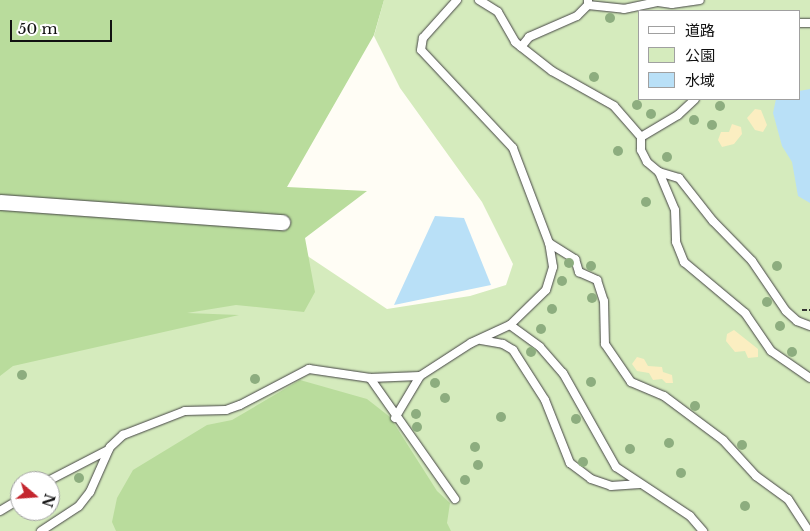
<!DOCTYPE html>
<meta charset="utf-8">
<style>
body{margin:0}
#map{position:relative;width:810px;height:531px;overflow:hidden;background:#fffdf5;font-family:"Libre Baskerville","Noto Sans JP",serif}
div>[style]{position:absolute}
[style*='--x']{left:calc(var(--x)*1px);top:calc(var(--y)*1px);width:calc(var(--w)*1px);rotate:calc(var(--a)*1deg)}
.green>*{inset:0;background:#d5ebbd}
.forest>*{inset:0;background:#b9dc9c}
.sand>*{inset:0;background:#fbeec1}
.water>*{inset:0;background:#b9e0f7}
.path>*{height:2.5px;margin-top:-1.25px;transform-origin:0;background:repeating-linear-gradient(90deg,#333 0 5px,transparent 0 7.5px)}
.roads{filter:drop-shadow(0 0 1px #444) drop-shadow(0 0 1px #444)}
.lane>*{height:8px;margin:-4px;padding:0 4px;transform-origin:4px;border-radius:4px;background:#fff}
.street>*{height:15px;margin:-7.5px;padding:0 7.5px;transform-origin:7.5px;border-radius:7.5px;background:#fff}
.trees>*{width:10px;height:10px;margin:-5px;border-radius:50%;background:#8dad7f}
span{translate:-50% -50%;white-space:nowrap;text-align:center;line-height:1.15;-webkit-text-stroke:5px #fff;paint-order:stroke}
.legend{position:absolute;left:638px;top:10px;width:162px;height:90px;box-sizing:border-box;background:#fff;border:1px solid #a0a0a0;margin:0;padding:6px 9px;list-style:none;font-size:15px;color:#111}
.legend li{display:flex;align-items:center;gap:10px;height:25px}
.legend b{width:25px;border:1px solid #a0a0a0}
.north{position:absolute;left:10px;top:471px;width:50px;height:50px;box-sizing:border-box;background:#fff;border:1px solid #a0a0a0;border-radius:50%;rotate:108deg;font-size:14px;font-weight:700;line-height:20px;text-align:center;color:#111}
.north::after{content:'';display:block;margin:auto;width:18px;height:22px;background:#c4262e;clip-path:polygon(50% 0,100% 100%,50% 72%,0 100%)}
.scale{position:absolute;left:10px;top:20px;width:102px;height:22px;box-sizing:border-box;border:2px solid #111;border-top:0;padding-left:6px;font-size:15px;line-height:18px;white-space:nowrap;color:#111;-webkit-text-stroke:4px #fff;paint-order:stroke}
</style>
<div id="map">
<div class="green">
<div style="clip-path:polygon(evenodd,384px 0,810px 0,810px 531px,0 531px,0 221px,294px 247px,387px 309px,470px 296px,506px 285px,513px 264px,482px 202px,400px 88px,374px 36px,384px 0,639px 11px,799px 11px,799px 99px,639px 99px,639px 11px,384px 0,20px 481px,50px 481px,50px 511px,20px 511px,20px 481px)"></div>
</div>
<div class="forest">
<div style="clip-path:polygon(0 0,384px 0,374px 35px,287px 187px,367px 191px,305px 238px,315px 292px,304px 312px,236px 305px,187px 313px,239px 315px,13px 366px,0 376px)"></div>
<div style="clip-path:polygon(300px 380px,367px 399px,390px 417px,437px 491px,450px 503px,447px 523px,451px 531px,116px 531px,112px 522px,117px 498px,133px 470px,207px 425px,232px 420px)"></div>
</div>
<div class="sand">
<div style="clip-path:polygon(755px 109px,761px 110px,767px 125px,763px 132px,755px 130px,747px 118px)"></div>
<div style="clip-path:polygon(732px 124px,741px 127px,742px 134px,734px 144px,722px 147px,718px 140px,721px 132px,729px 132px)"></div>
<div style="clip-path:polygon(734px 330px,758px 349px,758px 357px,748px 358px,745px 351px,735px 352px,726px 341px,727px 334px)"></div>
<div style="clip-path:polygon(637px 357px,644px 359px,648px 366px,662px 367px,663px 372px,672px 375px,673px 383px,666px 383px,662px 379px,653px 380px,649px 373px,637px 371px,632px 364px)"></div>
</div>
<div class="water">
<div style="clip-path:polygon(810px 89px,810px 203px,798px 196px,792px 162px,782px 146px,773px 113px,776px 99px,799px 99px,799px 91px)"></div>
<div style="clip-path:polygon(435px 216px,464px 218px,491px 285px,394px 305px)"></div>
</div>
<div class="path">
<div style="--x:802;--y:310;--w:8;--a:0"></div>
</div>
<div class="roads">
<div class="lane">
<div style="--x:479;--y:0;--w:22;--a:32"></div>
<div style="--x:498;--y:12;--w:34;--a:60"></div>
<div style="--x:515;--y:42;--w:47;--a:38.1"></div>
<div style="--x:552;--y:71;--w:71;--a:29.4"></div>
<div style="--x:614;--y:106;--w:41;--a:48.9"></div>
<div style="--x:641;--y:137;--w:43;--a:-30.7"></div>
<div style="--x:678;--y:115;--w:23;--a:-43"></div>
<div style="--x:588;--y:5;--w:36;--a:6"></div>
<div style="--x:624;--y:9;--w:35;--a:-12"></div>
<div style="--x:658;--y:2;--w:14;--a:8"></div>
<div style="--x:672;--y:4;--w:28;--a:-8"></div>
<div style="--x:799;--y:23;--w:11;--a:0"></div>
<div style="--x:521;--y:47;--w:13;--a:-51"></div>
<div style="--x:529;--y:37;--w:52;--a:-23.6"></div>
<div style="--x:577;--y:16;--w:16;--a:-45"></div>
<div style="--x:588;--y:5;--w:5;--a:-90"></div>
<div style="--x:641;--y:137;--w:13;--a:90"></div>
<div style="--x:641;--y:150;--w:13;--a:63"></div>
<div style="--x:647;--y:162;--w:16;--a:40"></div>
<div style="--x:659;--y:172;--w:41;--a:67.2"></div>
<div style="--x:675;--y:210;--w:32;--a:88"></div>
<div style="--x:676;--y:242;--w:22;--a:68"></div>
<div style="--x:684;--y:262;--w:80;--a:39.9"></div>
<div style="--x:745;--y:313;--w:46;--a:55.6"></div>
<div style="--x:771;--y:351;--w:47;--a:34.7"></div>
<div style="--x:659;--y:172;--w:21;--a:17"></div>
<div style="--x:679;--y:178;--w:55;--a:51.7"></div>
<div style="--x:713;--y:221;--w:56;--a:45.7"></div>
<div style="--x:752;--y:261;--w:60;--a:55.8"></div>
<div style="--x:786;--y:311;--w:15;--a:42"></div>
<div style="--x:797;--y:321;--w:14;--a:21"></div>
<div style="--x:549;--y:243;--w:31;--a:32"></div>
<div style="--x:575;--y:259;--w:14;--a:73"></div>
<div style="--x:579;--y:272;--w:20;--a:24"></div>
<div style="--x:597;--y:280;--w:22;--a:72"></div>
<div style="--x:604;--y:301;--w:43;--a:88.7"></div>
<div style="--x:605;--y:344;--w:46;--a:55.6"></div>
<div style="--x:631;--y:382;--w:36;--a:23"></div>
<div style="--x:664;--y:396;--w:74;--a:36.7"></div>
<div style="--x:723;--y:440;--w:49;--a:47.5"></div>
<div style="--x:756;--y:476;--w:39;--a:36"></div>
<div style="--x:788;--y:499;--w:38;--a:57"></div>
<div style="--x:510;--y:325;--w:37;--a:36"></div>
<div style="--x:540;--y:347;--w:35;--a:49"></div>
<div style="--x:563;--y:373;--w:108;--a:60.6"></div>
<div style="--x:616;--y:467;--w:89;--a:33.5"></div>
<div style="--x:690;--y:516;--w:20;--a:49"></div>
<div style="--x:481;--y:340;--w:22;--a:10"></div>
<div style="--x:503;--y:344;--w:12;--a:31"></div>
<div style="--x:513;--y:350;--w:59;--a:57.4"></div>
<div style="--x:545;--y:400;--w:68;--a:68.4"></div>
<div style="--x:570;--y:463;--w:26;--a:37"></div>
<div style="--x:591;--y:479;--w:21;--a:19"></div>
<div style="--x:611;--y:486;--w:29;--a:-4"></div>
<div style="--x:370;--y:378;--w:148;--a:54.9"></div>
<div style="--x:395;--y:418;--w:49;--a:-59.2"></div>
<div style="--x:48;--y:481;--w:68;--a:-27.3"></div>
<div style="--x:0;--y:511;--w:23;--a:-31"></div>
<div style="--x:41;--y:531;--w:45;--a:-33.3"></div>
<div style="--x:79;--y:506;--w:18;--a:-52"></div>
<div style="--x:90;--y:492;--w:49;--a:-66"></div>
<div style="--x:110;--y:447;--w:18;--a:-43"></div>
<div style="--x:123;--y:435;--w:66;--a:-21.2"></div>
<div style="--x:185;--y:411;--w:41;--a:-1.4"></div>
<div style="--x:226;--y:410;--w:15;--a:-20"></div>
<div style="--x:240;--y:405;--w:78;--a:-27.6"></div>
<div style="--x:309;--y:369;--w:62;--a:8.4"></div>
<div style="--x:370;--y:378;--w:50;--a:-2.3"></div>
<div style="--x:420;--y:376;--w:61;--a:-32.9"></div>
<div style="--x:471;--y:343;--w:43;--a:-24.8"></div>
<div style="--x:510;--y:325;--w:50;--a:-44.2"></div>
<div style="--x:546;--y:290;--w:24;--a:-73"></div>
<div style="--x:553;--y:267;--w:24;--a:-99"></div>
<div style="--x:549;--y:243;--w:102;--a:-110.8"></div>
<div style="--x:513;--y:148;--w:134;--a:-133.2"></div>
<div style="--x:421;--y:50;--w:12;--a:-81"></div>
<div style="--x:423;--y:38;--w:51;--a:-48.2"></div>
</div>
<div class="street">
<div style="--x:0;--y:202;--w:283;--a:4.1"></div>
</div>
</div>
<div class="trees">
<div style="left:610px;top:18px"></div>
<div style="left:594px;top:77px"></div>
<div style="left:637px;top:105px"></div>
<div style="left:720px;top:106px"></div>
<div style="left:651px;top:114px"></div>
<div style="left:694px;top:120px"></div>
<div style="left:712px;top:125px"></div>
<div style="left:618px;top:151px"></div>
<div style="left:667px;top:157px"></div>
<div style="left:646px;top:202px"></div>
<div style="left:569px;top:263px"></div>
<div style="left:591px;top:266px"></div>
<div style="left:777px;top:266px"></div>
<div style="left:562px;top:281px"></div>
<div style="left:592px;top:298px"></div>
<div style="left:767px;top:302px"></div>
<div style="left:552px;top:309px"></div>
<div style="left:780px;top:326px"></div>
<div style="left:541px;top:329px"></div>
<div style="left:531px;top:352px"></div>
<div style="left:792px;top:352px"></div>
<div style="left:22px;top:375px"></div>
<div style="left:255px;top:379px"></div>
<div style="left:591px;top:382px"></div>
<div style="left:435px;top:383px"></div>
<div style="left:445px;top:398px"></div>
<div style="left:695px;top:406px"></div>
<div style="left:416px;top:414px"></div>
<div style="left:501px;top:417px"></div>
<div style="left:576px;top:419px"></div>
<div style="left:417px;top:427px"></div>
<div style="left:669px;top:443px"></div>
<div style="left:742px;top:445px"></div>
<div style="left:475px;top:447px"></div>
<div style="left:630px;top:449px"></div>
<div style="left:583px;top:462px"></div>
<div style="left:478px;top:465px"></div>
<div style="left:681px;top:473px"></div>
<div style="left:79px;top:478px"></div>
<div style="left:465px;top:480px"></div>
<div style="left:745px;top:506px"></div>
</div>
<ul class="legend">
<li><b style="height:6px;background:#fff"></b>道路</li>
<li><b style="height:14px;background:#d5ebbd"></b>公園</li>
<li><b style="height:14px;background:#b9e0f7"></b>水域</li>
</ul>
<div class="north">N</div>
<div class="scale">50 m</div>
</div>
